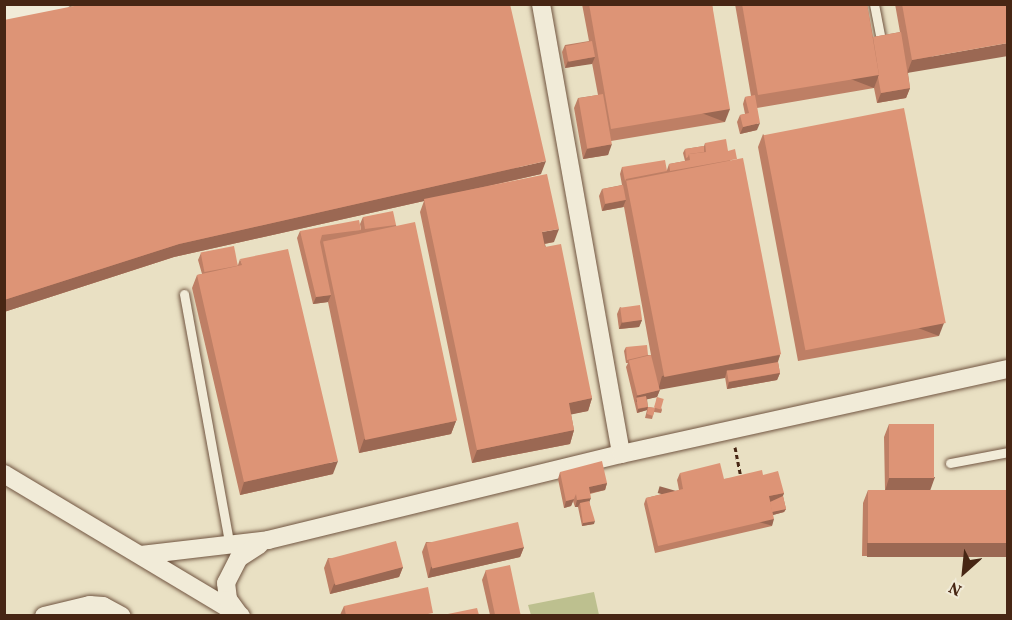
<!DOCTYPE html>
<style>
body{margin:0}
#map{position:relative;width:1012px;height:620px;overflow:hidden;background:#e9e0c3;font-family:Vollkorn,serif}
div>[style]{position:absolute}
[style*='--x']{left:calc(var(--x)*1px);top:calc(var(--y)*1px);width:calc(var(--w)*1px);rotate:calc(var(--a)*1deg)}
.green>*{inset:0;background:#bdc08f}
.path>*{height:3px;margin-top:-1.5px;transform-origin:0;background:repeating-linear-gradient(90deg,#472614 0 4.5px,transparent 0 7.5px)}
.roads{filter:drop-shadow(0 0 2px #705440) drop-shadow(0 0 2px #705440)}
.service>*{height:9px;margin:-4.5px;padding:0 4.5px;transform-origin:4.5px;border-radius:4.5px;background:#f1ebd8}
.minor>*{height:18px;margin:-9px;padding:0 9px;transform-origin:9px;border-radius:9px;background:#f1ebd8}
.wall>*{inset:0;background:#be7f65}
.shaded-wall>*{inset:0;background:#9b6853;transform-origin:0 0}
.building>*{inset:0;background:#dd9476;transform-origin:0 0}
span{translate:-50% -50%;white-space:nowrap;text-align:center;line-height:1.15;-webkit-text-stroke:4.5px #f1ebd8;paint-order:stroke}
.frame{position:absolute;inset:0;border:6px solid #472614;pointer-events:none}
.north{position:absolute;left:934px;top:542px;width:60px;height:60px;-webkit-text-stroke:4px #f1ebd8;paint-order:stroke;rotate:207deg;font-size:16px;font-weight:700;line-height:24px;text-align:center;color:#472614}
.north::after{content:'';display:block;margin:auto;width:21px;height:27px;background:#472614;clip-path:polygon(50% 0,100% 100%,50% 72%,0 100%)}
</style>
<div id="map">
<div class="green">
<div style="clip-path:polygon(594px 592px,599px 615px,531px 615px,528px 605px)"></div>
</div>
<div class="path">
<div style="--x:735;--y:447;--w:33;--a:79"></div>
</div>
<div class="roads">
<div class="service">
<div style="--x:874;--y:4;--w:37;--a:79"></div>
<div style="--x:184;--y:294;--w:257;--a:79.7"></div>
<div style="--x:950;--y:463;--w:59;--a:-10.7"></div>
</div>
<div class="minor">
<div style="--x:541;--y:4;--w:457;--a:79.9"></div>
<div style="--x:4;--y:15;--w:58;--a:-10.9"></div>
<div style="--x:4;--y:474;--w:276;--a:30.9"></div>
<div style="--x:141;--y:555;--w:128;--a:-6.7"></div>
<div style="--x:268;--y:540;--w:363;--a:-13.7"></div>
<div style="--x:621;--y:454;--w:396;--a:-12.4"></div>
<div style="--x:238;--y:613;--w:17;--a:-126"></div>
<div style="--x:228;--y:599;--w:16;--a:-97"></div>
<div style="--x:226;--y:583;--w:28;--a:-63"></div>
<div style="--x:239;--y:558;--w:24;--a:-33"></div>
<div style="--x:44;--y:616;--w:47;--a:-13.4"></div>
<div style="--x:90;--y:605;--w:13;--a:4"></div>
<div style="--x:103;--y:606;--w:21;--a:28"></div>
</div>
</div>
<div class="wall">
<div style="clip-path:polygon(582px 4px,712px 4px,725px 122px,611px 141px,608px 155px,583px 159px,574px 108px,578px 98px,598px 95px,592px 63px,565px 68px,562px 52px,565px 45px,589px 41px)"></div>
<div style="clip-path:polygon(735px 4px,867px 4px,873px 37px,900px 32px,895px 4px,1008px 4px,908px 73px,910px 88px,906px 98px,877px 103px,874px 88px,757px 108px,757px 130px,740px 134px,737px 122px,740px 115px,745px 114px,743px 104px,745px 97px,751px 96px)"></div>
<div style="clip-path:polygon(4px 20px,541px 174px,490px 186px,554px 242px,545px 244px,592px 398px,588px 411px,571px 414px,574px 430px,570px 444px,472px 463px,420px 212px,424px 201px,174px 257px,4px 312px)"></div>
<div style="clip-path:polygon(763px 134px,939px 336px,798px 361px,758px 147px)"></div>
<div style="clip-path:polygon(705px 143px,728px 151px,780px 355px,778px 362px,780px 373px,777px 380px,727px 389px,725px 377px,660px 389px,657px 397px,647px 399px,648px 407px,655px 408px,657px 397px,662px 410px,661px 413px,654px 412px,652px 419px,645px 418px,647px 410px,637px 413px,626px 367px,628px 363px,626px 363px,624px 351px,626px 347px,648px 355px,651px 355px,624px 207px,602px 211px,599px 196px,602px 189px,622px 185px,620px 174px,622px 167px,667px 170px,669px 164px,685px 161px,683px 153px,685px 149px,704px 146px)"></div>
<div style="clip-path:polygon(363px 217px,396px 225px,456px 421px,451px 434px,359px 453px,328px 302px,313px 304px,297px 238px,300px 231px,361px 230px,360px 224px)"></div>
<div style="clip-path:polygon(201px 253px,238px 265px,240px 259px,333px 474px,240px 495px,192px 288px,197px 275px,202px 274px,198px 260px)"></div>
<div style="clip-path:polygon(620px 307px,642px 320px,639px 327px,619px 329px,617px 314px)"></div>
<div style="clip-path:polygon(889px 424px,930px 490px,1001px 557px,862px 556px,863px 503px,868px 490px,885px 490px,884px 437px)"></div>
<div style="clip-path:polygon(560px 472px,607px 483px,605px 490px,590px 494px,589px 501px,594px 524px,582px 526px,578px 507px,575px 507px,573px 501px,571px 506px,564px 508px,558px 479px)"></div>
<div style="clip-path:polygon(680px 473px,724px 479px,763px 475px,784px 493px,783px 496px,786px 509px,784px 512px,773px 515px,772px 526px,655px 553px,644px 504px,646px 498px,679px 490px,677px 480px)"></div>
<div style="clip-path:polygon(426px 542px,524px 547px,520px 557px,428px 578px,422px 552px)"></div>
<div style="clip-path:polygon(328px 558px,403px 567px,399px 577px,330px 594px,324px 568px)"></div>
<div style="clip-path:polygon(486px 570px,521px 615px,490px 615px,482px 580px)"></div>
<div style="clip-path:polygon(344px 606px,433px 615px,340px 615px)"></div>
</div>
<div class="shaded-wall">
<div style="clip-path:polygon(1008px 43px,1008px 56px,907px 73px,912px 60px)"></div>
<div style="clip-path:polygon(595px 57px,592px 64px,565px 68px,568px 61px)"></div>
<div style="left:879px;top:75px;width:14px;height:123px;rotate:111deg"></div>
<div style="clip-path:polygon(910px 88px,906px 98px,877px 103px,881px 93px)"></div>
<div style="left:730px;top:109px;width:14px;height:121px;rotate:111deg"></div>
<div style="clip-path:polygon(760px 123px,757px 130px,740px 134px,743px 127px)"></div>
<div style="clip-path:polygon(612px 144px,608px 155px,583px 159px,587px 149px)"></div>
<div style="clip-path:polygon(546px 161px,541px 174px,425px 200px,424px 199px,424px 201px,174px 257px,4px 312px,4px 300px,179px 244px)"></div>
<div style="clip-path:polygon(626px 200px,623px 207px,602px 211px,605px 204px)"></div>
<div style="clip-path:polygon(559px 229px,554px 242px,537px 245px,542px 232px)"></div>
<div style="clip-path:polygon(331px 295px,328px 302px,313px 304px,316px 297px)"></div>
<div style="clip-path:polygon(642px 320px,639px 327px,619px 329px,622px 322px)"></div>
<div style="left:944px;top:323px;width:14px;height:143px;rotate:111deg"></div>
<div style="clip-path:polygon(780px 355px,775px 369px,727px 370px,725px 378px,658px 390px,662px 376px)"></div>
<div style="clip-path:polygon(780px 373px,777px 380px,727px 389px,729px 382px)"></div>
<div style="clip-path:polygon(660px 390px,657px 397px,636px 402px,636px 399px,637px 395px)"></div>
<div style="clip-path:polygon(592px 398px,588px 411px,564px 416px,569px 403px)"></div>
<div style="clip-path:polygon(648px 407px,647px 410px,637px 413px,638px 409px)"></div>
<div style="clip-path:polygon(456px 421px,451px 434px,359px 453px,364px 439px)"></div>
<div style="clip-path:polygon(574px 430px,570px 444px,472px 463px,477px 450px)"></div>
<div style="clip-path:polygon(338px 461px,333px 474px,240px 495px,244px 482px)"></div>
<div style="clip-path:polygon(935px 477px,930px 491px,885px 491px,889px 478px)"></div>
<div style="clip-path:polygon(607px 483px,605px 490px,586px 494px,589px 487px)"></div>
<div style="clip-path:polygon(784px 493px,781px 500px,766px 503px,769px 496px)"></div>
<div style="clip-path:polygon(591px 498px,588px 505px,580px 503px,578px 507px,575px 507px,577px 500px)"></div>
<div style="clip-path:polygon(574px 499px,571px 506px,564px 508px,566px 501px)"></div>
<div style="clip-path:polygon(786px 509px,784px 512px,769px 516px,770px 512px)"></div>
<div style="left:774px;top:519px;width:7px;height:119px;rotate:106deg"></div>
<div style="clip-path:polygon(595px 521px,594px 524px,582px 526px,583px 523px)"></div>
<div style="left:867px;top:543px;width:139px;height:14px"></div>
<div style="clip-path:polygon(524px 547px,520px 557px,428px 578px,431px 567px)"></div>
<div style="clip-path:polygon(403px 567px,399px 577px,330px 594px,334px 584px)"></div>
</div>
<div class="building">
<div style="clip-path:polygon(84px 4px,510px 4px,546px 161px,179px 244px,4px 300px,4px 20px)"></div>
<div style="clip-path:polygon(589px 4px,712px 4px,730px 109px,611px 129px)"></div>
<div style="clip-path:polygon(742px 4px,867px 4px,879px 75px,758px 95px)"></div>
<div style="clip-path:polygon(902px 4px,1008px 4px,1008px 43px,912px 60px)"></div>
<div style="clip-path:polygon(901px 32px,910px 88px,881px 93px,878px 77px,879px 75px,873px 37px)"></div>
<div style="left:592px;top:41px;width:16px;height:27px;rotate:79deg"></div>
<div style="left:603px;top:94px;width:51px;height:25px;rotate:80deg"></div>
<div style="clip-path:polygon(755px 95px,760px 123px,743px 127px,740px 115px,749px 113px,745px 97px)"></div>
<div style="left:904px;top:108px;width:219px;height:143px;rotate:79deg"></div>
<div style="clip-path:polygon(726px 139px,728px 151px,735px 149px,737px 159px,670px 171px,669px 164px,690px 160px,689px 154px,706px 152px,705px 143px)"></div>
<div style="clip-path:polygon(704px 146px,704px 152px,689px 154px,688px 157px,686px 158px,685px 149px)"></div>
<div style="left:743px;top:158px;width:200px;height:119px;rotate:79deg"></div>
<div style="clip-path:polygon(665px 160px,667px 171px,626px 179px,625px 181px,622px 167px)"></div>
<div style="clip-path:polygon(547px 174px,559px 229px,542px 232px,545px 247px,561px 244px,592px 398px,569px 403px,574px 430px,477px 450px,424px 199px)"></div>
<div style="left:623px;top:185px;width:15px;height:21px;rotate:79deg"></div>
<div style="clip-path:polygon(393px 211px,396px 225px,365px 229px,363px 217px)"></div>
<div style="clip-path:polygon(359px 220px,361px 230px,322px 235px,320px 242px,331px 295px,316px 297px,300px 231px)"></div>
<div style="left:415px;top:222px;width:203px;height:94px;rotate:78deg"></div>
<div style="left:234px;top:246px;width:20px;height:34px;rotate:79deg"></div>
<div style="clip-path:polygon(288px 249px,338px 461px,244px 482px,197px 275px,242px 265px,240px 259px)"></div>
<div style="left:640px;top:305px;width:15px;height:20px;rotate:82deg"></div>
<div style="clip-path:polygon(647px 345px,648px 355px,627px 360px,626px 347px)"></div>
<div style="left:651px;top:355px;width:36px;height:23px;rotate:76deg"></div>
<div style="left:778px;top:362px;width:11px;height:52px;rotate:80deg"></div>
<div style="left:646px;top:396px;width:11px;height:10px;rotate:80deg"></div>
<div style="left:657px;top:397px;width:7px;height:11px;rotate:16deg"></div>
<div style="clip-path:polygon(648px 407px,655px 408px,653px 416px,647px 414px)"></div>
<div style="left:889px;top:424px;width:45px;height:54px"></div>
<div style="clip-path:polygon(602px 461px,607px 483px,589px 487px,591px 498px,577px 500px,576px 494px,574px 499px,566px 501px,560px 472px)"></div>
<div style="clip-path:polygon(720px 463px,724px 479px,762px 470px,763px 475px,778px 471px,784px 493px,769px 496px,774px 519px,658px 546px,646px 498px,683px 489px,680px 473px)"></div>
<div style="left:868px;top:490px;width:139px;height:53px"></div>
<div style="clip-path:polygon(783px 496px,786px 509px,772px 512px,770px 502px)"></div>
<div style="clip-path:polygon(589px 501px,595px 521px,583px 523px,580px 503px)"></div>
<div style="left:518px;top:522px;width:26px;height:94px;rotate:77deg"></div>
<div style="left:396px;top:541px;width:27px;height:70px;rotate:75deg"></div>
<div style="left:510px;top:565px;width:51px;height:25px;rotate:78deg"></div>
<div style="clip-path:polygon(428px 587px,433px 613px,423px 615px,346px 615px,344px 606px)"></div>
<div style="clip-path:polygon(477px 608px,479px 615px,443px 615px)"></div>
</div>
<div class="frame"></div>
<div class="north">N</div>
</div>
